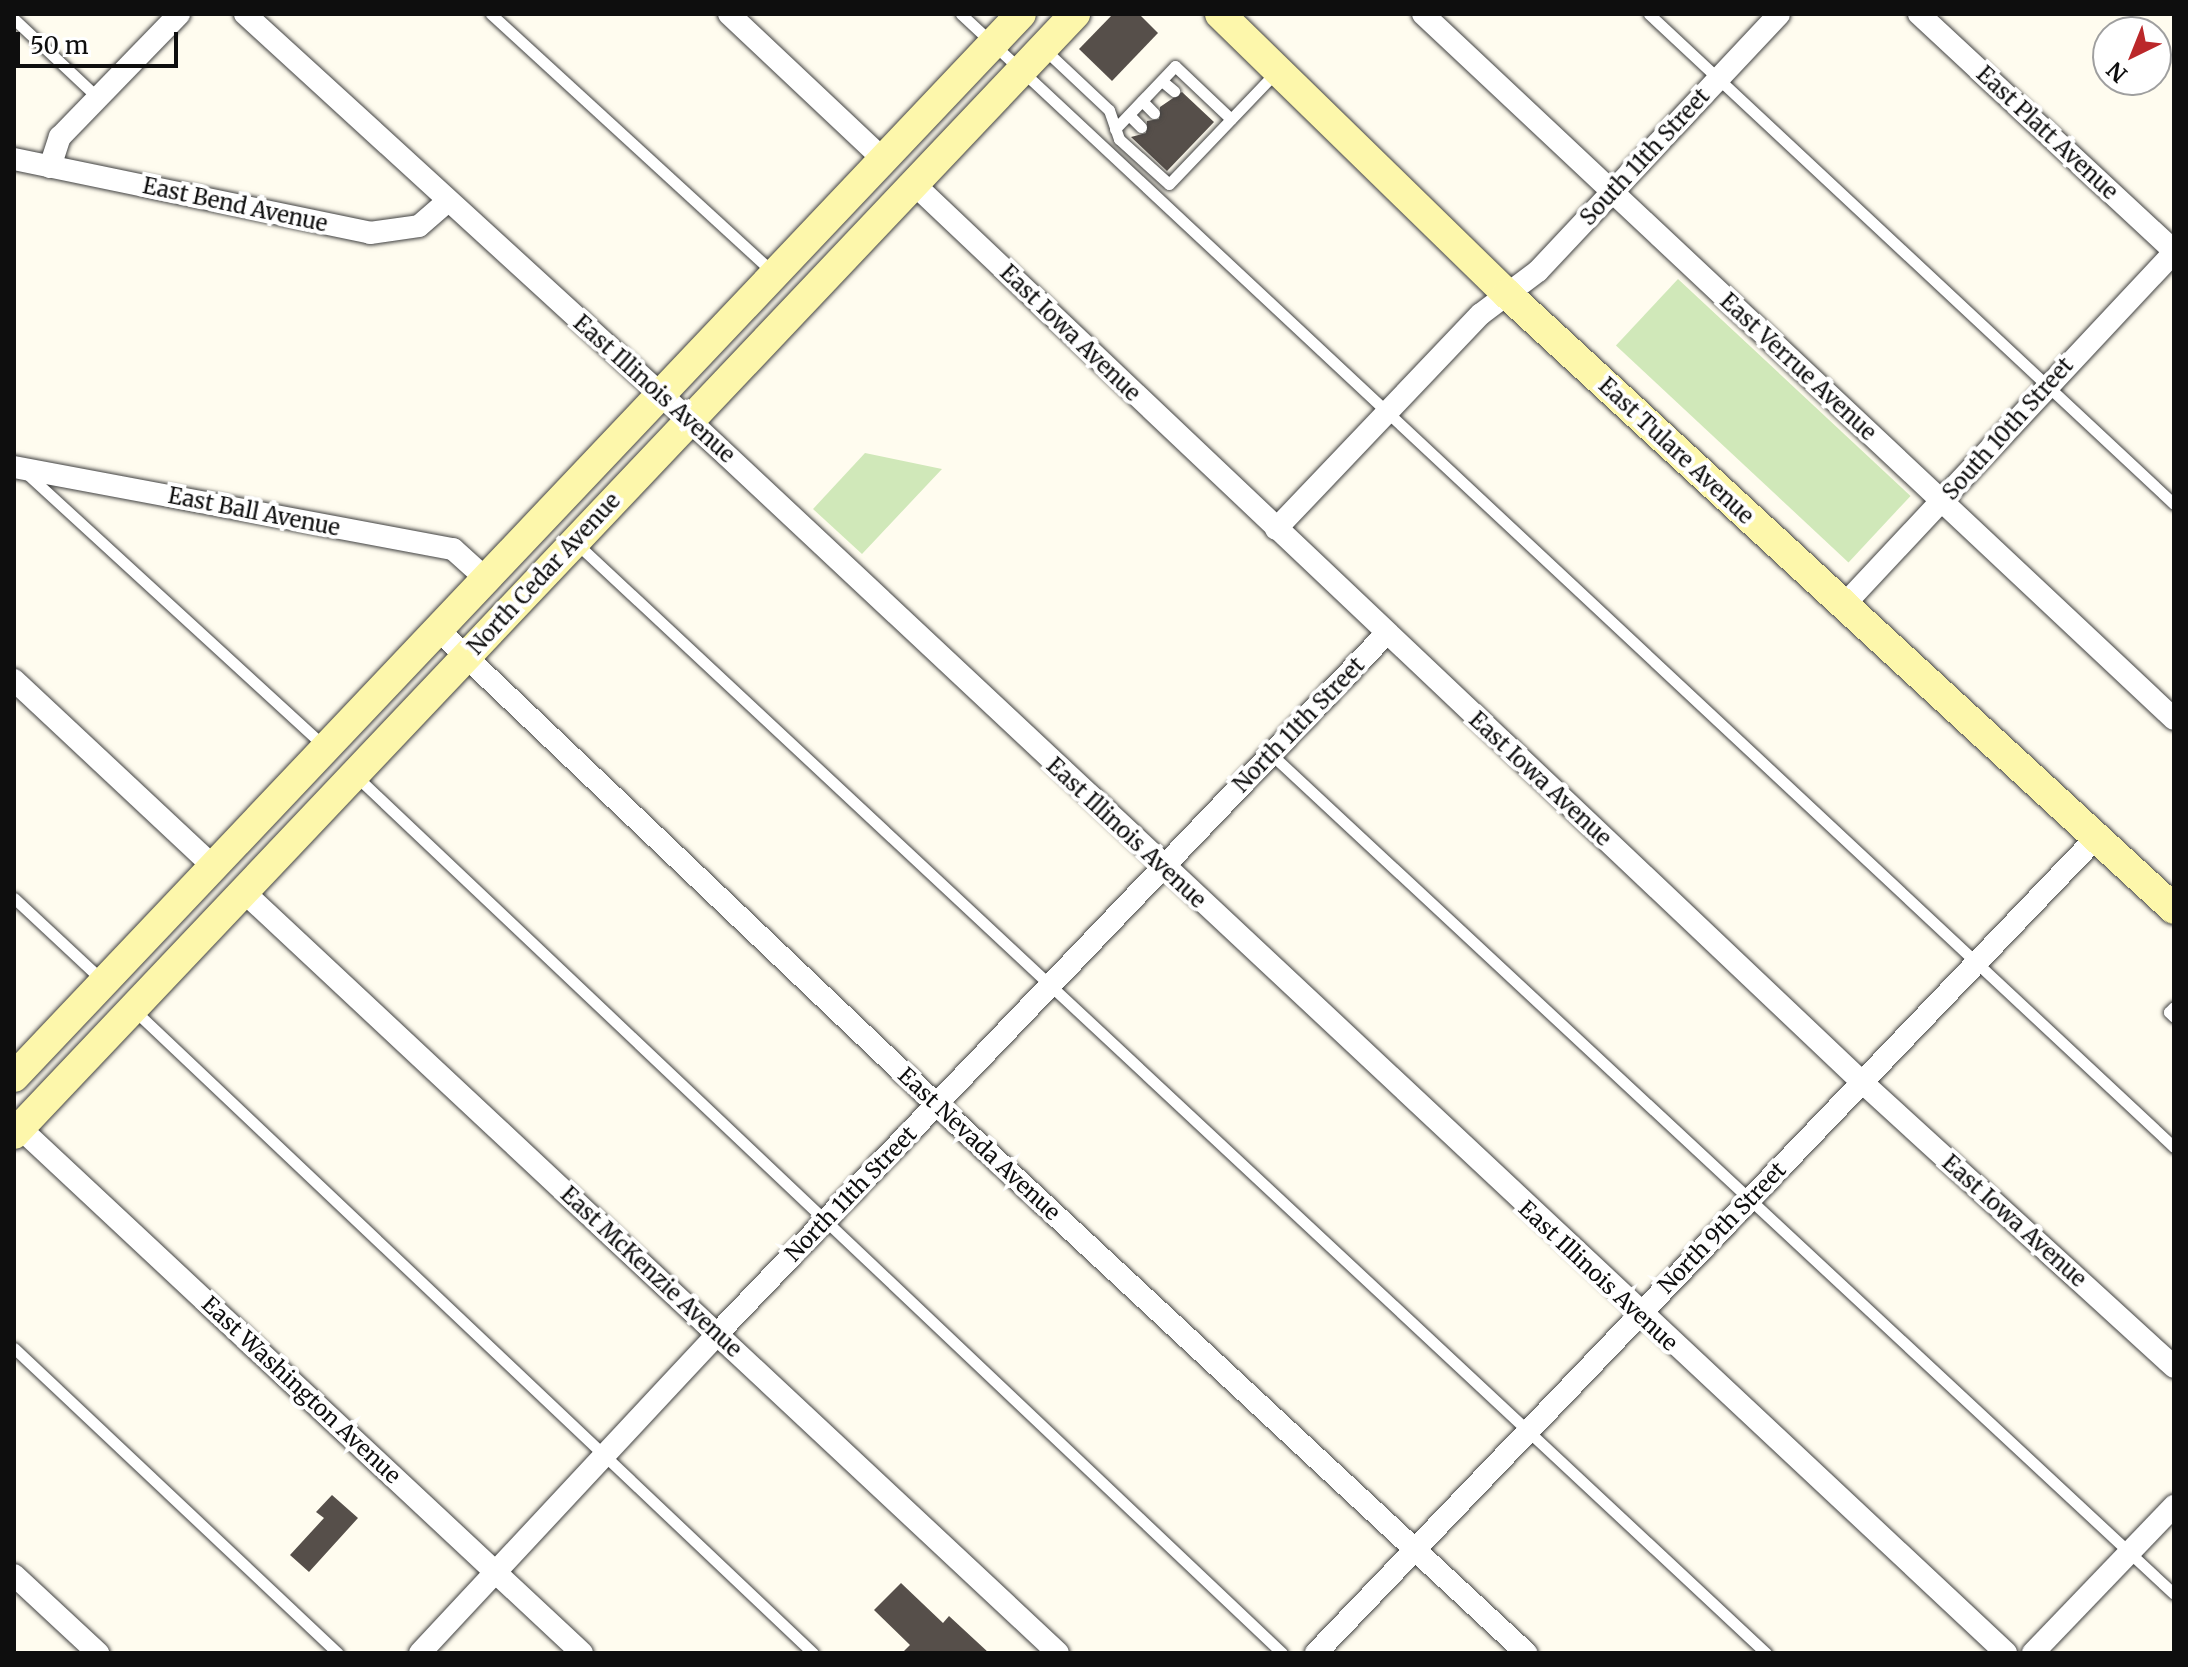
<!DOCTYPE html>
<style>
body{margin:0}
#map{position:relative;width:2188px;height:1667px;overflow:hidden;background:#fffcef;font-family:Merriweather,serif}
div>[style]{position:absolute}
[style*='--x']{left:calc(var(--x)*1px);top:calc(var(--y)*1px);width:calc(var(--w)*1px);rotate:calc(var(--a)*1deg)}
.green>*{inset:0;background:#d0e8b9;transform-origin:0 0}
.building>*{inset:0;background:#564f4a}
.roads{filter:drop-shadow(0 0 2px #414141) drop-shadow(0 0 2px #414141)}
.lane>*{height:11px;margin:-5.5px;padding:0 5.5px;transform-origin:5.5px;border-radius:5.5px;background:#fff}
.street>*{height:22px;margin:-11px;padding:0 11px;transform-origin:11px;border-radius:11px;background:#fff}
.secondary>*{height:30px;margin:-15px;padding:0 15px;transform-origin:15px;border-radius:15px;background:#fdf7ab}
span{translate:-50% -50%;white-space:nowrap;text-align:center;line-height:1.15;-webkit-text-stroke:8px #fff;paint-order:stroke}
.street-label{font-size:22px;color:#0e0e0e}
.frame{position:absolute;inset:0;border:16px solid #0e0e0e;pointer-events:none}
.north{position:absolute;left:2092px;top:16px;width:80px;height:80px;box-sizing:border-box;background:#fff;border:2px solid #9f9f9f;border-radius:50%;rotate:223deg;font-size:22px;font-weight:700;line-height:32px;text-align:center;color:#0e0e0e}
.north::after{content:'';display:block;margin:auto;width:28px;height:36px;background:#bb282a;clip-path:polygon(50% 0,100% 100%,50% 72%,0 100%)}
.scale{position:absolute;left:16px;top:32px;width:162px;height:36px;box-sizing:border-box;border:4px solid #0e0e0e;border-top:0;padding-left:10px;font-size:24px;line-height:28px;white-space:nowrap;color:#0e0e0e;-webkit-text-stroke:6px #fff;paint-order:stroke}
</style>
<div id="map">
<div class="green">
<div style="left:1678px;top:279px;width:318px;height:91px;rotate:43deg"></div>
<div style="clip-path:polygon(865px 453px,942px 469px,862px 554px,813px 509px)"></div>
</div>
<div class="building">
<div style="clip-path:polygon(1113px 14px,1139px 14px,1158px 33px,1112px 81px,1079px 49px)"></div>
<div style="clip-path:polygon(1182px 92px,1214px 122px,1167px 171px,1131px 137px,1146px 133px,1147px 121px,1159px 119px,1160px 107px)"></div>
<div style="clip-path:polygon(332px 1495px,358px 1518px,309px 1572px,290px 1555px,324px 1518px,316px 1512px)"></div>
<div style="clip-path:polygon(901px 1583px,943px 1623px,949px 1616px,989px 1653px,902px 1653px,910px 1645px,874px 1610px)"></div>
</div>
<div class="roads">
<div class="lane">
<div style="--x:491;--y:14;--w:384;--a:42.5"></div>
<div style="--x:961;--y:14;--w:1660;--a:43.05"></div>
<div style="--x:1649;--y:14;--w:718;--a:43.03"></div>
<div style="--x:14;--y:19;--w:115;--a:43.2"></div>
<div style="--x:1044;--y:49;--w:89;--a:43.2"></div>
<div style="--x:1109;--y:110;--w:31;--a:71"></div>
<div style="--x:1119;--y:139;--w:67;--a:42"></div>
<div style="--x:1169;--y:184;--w:156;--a:-46.3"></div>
<div style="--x:1162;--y:81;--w:16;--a:40"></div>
<div style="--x:1142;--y:101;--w:17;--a:45"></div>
<div style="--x:1129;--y:115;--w:17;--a:45"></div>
<div style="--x:1115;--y:129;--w:87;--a:-46.4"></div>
<div style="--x:1175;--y:66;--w:77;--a:43.4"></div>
<div style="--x:25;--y:472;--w:407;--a:42.5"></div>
<div style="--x:575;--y:542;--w:1629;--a:43.01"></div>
<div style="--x:1271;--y:754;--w:1233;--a:42.93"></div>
<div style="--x:357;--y:777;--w:1274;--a:43.44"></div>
<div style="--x:14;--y:898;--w:123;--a:43"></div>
<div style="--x:2174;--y:1007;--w:7;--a:135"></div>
<div style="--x:2169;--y:1012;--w:7;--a:45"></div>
<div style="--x:134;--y:1010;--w:935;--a:43.44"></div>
<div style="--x:14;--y:1348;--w:445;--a:43.3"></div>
</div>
<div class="street">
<div style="--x:245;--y:14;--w:602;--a:42.44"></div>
<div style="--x:689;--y:420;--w:1804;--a:43.11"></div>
<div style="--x:729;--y:14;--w:210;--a:43.3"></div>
<div style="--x:1423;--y:14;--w:1030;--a:43.19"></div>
<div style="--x:1919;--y:14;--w:348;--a:42.9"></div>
<div style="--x:14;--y:159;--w:364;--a:11.7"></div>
<div style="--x:370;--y:233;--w:49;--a:-8.1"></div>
<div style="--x:419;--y:226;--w:37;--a:-41"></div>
<div style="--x:50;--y:167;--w:32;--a:-72"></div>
<div style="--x:60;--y:137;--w:171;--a:-45.9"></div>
<div style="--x:914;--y:184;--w:1306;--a:43.45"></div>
<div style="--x:1862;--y:1082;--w:423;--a:42.4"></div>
<div style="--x:14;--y:467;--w:447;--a:10.6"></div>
<div style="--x:453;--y:549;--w:42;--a:42.1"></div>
<div style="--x:1276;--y:529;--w:297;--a:-46.4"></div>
<div style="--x:1481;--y:314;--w:71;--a:-37"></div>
<div style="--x:1538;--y:271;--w:352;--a:-46.8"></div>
<div style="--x:1843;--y:606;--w:485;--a:-46.9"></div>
<div style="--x:437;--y:629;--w:690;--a:43.59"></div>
<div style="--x:937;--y:1105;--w:805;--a:42.93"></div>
<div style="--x:14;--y:680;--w:272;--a:43.1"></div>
<div style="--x:244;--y:892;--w:1114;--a:43.07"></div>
<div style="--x:20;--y:1128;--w:769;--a:43.05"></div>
<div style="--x:14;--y:1575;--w:115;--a:42.9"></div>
<div style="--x:420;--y:1653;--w:436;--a:-47"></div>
<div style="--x:717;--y:1334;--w:968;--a:-46.3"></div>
<div style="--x:1316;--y:1653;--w:1128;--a:-46.26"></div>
<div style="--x:2033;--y:1653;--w:204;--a:-46.2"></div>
</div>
<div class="secondary">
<div style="--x:1220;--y:14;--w:401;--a:44.3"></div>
<div style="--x:1507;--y:294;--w:907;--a:42.68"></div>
<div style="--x:14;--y:1077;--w:1464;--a:-46.55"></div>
<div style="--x:14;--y:1134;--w:1543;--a:-46.55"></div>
</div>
</div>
<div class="street-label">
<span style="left:2047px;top:133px;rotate:43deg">East Platt Avenue</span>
<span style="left:1645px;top:157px;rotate:-47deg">South 11th Street</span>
<span style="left:235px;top:205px;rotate:12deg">East Bend Avenue</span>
<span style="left:1070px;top:333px;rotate:44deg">East Iowa Avenue</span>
<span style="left:1798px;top:367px;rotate:43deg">East Verrue Avenue</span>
<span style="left:654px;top:389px;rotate:42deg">East Illinois Avenue</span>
<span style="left:2008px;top:429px;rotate:-48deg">South 10th Street</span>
<span style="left:1676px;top:451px;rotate:43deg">East Tulare Avenue</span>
<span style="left:254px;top:512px;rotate:11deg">East Ball Avenue</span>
<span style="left:544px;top:574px;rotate:-47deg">North Cedar Avenue</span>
<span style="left:1299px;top:725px;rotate:-46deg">North 11th Street</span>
<span style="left:1540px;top:779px;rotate:43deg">East Iowa Avenue</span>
<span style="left:1126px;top:833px;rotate:43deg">East Illinois Avenue</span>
<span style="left:979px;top:1144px;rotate:43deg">East Nevada Avenue</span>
<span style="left:851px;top:1194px;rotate:-46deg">North 11th Street</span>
<span style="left:2014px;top:1221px;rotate:42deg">East Iowa Avenue</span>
<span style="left:1722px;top:1228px;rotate:-46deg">North 9th Street</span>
<span style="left:651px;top:1272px;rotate:43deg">East McKenzie Avenue</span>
<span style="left:1598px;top:1276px;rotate:43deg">East Illinois Avenue</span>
<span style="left:301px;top:1390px;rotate:43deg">East Washington Avenue</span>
</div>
<div class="frame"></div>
<div class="north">N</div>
<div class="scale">50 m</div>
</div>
